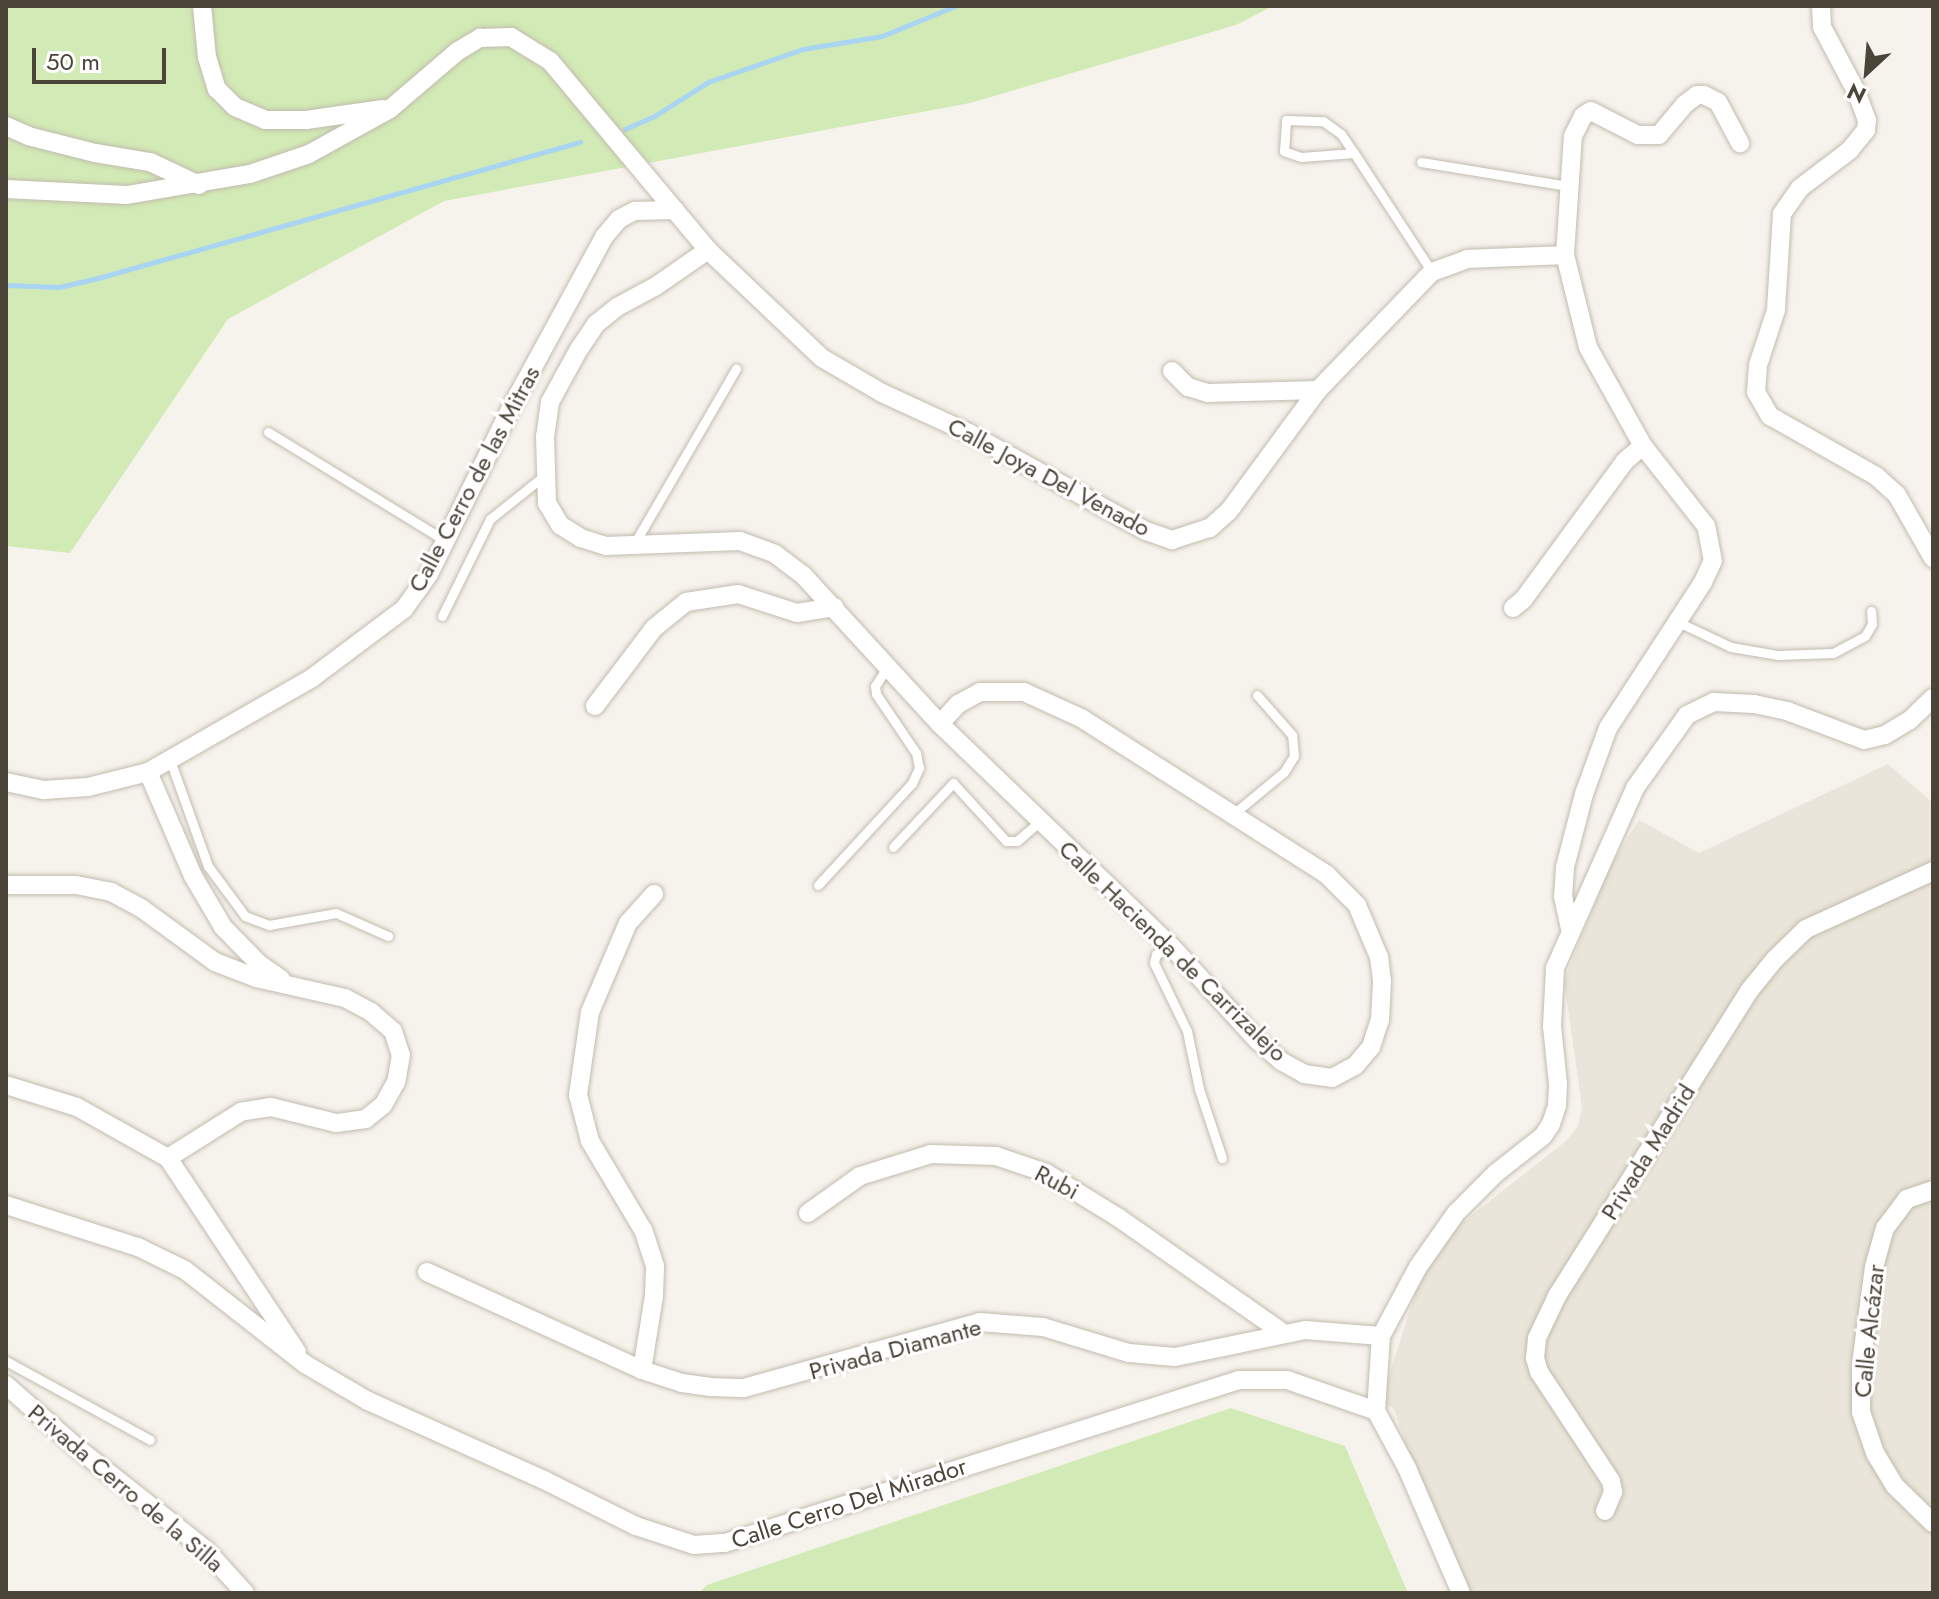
<!DOCTYPE html>
<meta charset="utf-8">
<style>
body{margin:0}
#map{position:relative;width:1939px;height:1599px;overflow:hidden;background:#f6f3ec;font-family:Jost,sans-serif}
div>[style]{position:absolute}
[style*='--x']{left:calc(var(--x)*1px);top:calc(var(--y)*1px);width:calc(var(--w)*1px);rotate:calc(var(--a)*1deg)}
.residential>*{inset:0;background:#eae5da}
.green>*{inset:0;background:#d2eab5}
.stream>*{height:5px;margin:-2.5px;padding:0 2.5px;transform-origin:2.5px;border-radius:2.5px;background:#a9d4f2}
.roads{filter:drop-shadow(0 0 2px #c2bbae) drop-shadow(0 0 2px #c2bbae)}
.lane>*{height:9px;margin:-4.5px;padding:0 4.5px;transform-origin:4.5px;border-radius:4.5px;background:#fff}
.street>*{height:18px;margin:-9px;padding:0 9px;transform-origin:9px;border-radius:9px;background:#fff}
span{translate:-50% -50%;white-space:nowrap;text-align:center;line-height:1.15;-webkit-text-stroke:6px #fff;paint-order:stroke}
.street-label{font-size:24px;color:#4b4439}
.frame{position:absolute;inset:0;border:8px solid #4b4439;pointer-events:none}
.north{position:absolute;left:1827px;top:32px;width:80px;height:80px;-webkit-text-stroke:6px #fff;paint-order:stroke;rotate:206deg;font-size:22px;font-weight:700;line-height:32px;text-align:center;color:#4b4439}
.north::after{content:'';display:block;margin:auto;width:28px;height:36px;background:#4b4439;clip-path:polygon(50% 0,100% 100%,50% 72%,0 100%)}
.scale{position:absolute;left:32px;top:48px;width:134px;height:36px;box-sizing:border-box;border:4px solid #4b4439;border-top:0;padding-left:10px;font-size:24px;line-height:28px;white-space:nowrap;color:#4b4439;-webkit-text-stroke:6px #fff;paint-order:stroke}
</style>
<div id="map">
<div class="residential">
<div style="clip-path:polygon(1888px 764px,1933px 803px,1933px 1593px,1455px 1593px,1394px 1409px,1381px 1401px,1422px 1272px,1454px 1229px,1566px 1141px,1578px 1126px,1582px 1107px,1564px 981px,1610px 866px,1639px 820px,1699px 853px)"></div>
</div>
<div class="green">
<div style="clip-path:polygon(6px 6px,1273px 6px,1236px 25px,970px 103px,444px 201px,228px 319px,70px 553px,6px 546px)"></div>
<div style="clip-path:polygon(1231px 1408px,1345px 1446px,1408px 1593px,699px 1593px,707px 1585px)"></div>
</div>
<div class="stream">
<div style="--x:625;--y:129;--w:34;--a:-24"></div>
<div style="--x:656;--y:115;--w:62;--a:-32.4"></div>
<div style="--x:708;--y:82;--w:101;--a:-19.2"></div>
<div style="--x:803;--y:49;--w:80;--a:-9.3"></div>
<div style="--x:882;--y:36;--w:79;--a:-22.3"></div>
<div style="--x:6;--y:285;--w:53;--a:2.2"></div>
<div style="--x:59;--y:287;--w:40;--a:-13"></div>
<div style="--x:98;--y:278;--w:501;--a:-15.76"></div>
</div>
<div class="roads">
<div class="lane">
<div style="--x:1354;--y:153;--w:53;--a:175.7"></div>
<div style="--x:1301;--y:157;--w:18;--a:-161"></div>
<div style="--x:1284;--y:151;--w:31;--a:-86"></div>
<div style="--x:1286;--y:120;--w:37;--a:2"></div>
<div style="--x:1323;--y:121;--w:22;--a:36"></div>
<div style="--x:1341;--y:134;--w:23;--a:56"></div>
<div style="--x:1354;--y:153;--w:142;--a:56.8"></div>
<div style="--x:1421;--y:162;--w:149;--a:9.3"></div>
<div style="--x:268;--y:432;--w:209;--a:31.5"></div>
<div style="--x:634;--y:544;--w:203;--a:-59.8"></div>
<div style="--x:442;--y:616;--w:108;--a:-63.7"></div>
<div style="--x:490;--y:519;--w:70;--a:-38.7"></div>
<div style="--x:1676;--y:621;--w:61;--a:25.3"></div>
<div style="--x:1731;--y:647;--w:48;--a:9.7"></div>
<div style="--x:1778;--y:655;--w:55;--a:-2.1"></div>
<div style="--x:1833;--y:653;--w:36;--a:-28"></div>
<div style="--x:1865;--y:636;--w:14;--a:-60"></div>
<div style="--x:1872;--y:624;--w:13;--a:-94"></div>
<div style="--x:170;--y:760;--w:113;--a:70.3"></div>
<div style="--x:208;--y:866;--w:62;--a:53.5"></div>
<div style="--x:245;--y:916;--w:26;--a:21"></div>
<div style="--x:269;--y:925;--w:68;--a:-10.2"></div>
<div style="--x:336;--y:913;--w:57;--a:23.9"></div>
<div style="--x:1232;--y:815;--w:67;--a:-39.6"></div>
<div style="--x:1284;--y:772;--w:19;--a:-58"></div>
<div style="--x:1294;--y:756;--w:21;--a:-95"></div>
<div style="--x:1292;--y:735;--w:53;--a:-131.2"></div>
<div style="--x:893;--y:847;--w:88;--a:-46.8"></div>
<div style="--x:953;--y:783;--w:79;--a:47.6"></div>
<div style="--x:1006;--y:841;--w:11;--a:0"></div>
<div style="--x:1017;--y:841;--w:30;--a:-41"></div>
<div style="--x:818;--y:885;--w:139;--a:-47.3"></div>
<div style="--x:912;--y:783;--w:17;--a:-65"></div>
<div style="--x:919;--y:768;--w:15;--a:-101"></div>
<div style="--x:916;--y:753;--w:71;--a:-124.1"></div>
<div style="--x:876;--y:694;--w:8;--a:-97"></div>
<div style="--x:875;--y:686;--w:24;--a:-57"></div>
<div style="--x:1172;--y:947;--w:17;--a:156"></div>
<div style="--x:1156;--y:954;--w:9;--a:103"></div>
<div style="--x:1154;--y:963;--w:76;--a:64.1"></div>
<div style="--x:1187;--y:1031;--w:59;--a:78.3"></div>
<div style="--x:1199;--y:1089;--w:73;--a:71.6"></div>
<div style="--x:6;--y:1361;--w:164;--a:28.7"></div>
</div>
<div class="street">
<div style="--x:202;--y:6;--w:51;--a:84.4"></div>
<div style="--x:207;--y:57;--w:34;--a:73"></div>
<div style="--x:217;--y:89;--w:25;--a:45"></div>
<div style="--x:235;--y:107;--w:33;--a:23"></div>
<div style="--x:265;--y:120;--w:41;--a:0"></div>
<div style="--x:306;--y:120;--w:78;--a:-8.1"></div>
<div style="--x:1821;--y:6;--w:21;--a:87"></div>
<div style="--x:1822;--y:27;--w:75;--a:62.1"></div>
<div style="--x:1857;--y:93;--w:29;--a:70"></div>
<div style="--x:1867;--y:120;--w:10;--a:96"></div>
<div style="--x:1866;--y:130;--w:26;--a:129"></div>
<div style="--x:1850;--y:150;--w:63;--a:142.8"></div>
<div style="--x:1800;--y:188;--w:32;--a:125"></div>
<div style="--x:1782;--y:214;--w:96;--a:93.6"></div>
<div style="--x:1776;--y:310;--w:58;--a:108.1"></div>
<div style="--x:1758;--y:365;--w:27;--a:94"></div>
<div style="--x:1756;--y:392;--w:28;--a:60"></div>
<div style="--x:1770;--y:416;--w:122;--a:29.5"></div>
<div style="--x:1876;--y:476;--w:28;--a:42"></div>
<div style="--x:1897;--y:495;--w:73;--a:60.3"></div>
<div style="--x:6;--y:126;--w:24;--a:24"></div>
<div style="--x:28;--y:136;--w:69;--a:14.2"></div>
<div style="--x:95;--y:153;--w:56;--a:9.3"></div>
<div style="--x:150;--y:162;--w:54;--a:25.1"></div>
<div style="--x:6;--y:189;--w:121;--a:2.8"></div>
<div style="--x:127;--y:195;--w:125;--a:-9.7"></div>
<div style="--x:250;--y:174;--w:62;--a:-18.7"></div>
<div style="--x:309;--y:154;--w:93;--a:-29.1"></div>
<div style="--x:390;--y:109;--w:89;--a:-40.5"></div>
<div style="--x:458;--y:51;--w:26;--a:-31"></div>
<div style="--x:480;--y:38;--w:31;--a:-2"></div>
<div style="--x:511;--y:37;--w:46;--a:31.6"></div>
<div style="--x:550;--y:61;--w:246;--a:50.1"></div>
<div style="--x:708;--y:250;--w:157;--a:43.5"></div>
<div style="--x:822;--y:358;--w:69;--a:30.3"></div>
<div style="--x:882;--y:393;--w:96;--a:24.7"></div>
<div style="--x:969;--y:433;--w:202;--a:29"></div>
<div style="--x:1146;--y:531;--w:28;--a:19"></div>
<div style="--x:1172;--y:540;--w:40;--a:-18"></div>
<div style="--x:1210;--y:528;--w:25;--a:-42"></div>
<div style="--x:1229;--y:511;--w:150;--a:-53.7"></div>
<div style="--x:1318;--y:390;--w:164;--a:-46"></div>
<div style="--x:1432;--y:272;--w:37;--a:-20"></div>
<div style="--x:1467;--y:259;--w:98;--a:-2.3"></div>
<div style="--x:708;--y:250;--w:63;--a:145.3"></div>
<div style="--x:656;--y:286;--w:44;--a:151.7"></div>
<div style="--x:617;--y:307;--w:27;--a:141"></div>
<div style="--x:596;--y:324;--w:30;--a:124"></div>
<div style="--x:579;--y:349;--w:60;--a:118.7"></div>
<div style="--x:550;--y:402;--w:34;--a:98"></div>
<div style="--x:545;--y:436;--w:67;--a:88.3"></div>
<div style="--x:547;--y:503;--w:26;--a:59"></div>
<div style="--x:560;--y:525;--w:25;--a:32"></div>
<div style="--x:581;--y:538;--w:26;--a:18"></div>
<div style="--x:606;--y:546;--w:134;--a:-2.1"></div>
<div style="--x:740;--y:541;--w:37;--a:20"></div>
<div style="--x:775;--y:554;--w:35;--a:37"></div>
<div style="--x:803;--y:575;--w:202;--a:47.4"></div>
<div style="--x:940;--y:724;--w:322;--a:43.9"></div>
<div style="--x:1172;--y:947;--w:126;--a:47.6"></div>
<div style="--x:1257;--y:1040;--w:32;--a:41"></div>
<div style="--x:1281;--y:1061;--w:26;--a:29"></div>
<div style="--x:1304;--y:1074;--w:28;--a:8"></div>
<div style="--x:1332;--y:1078;--w:26;--a:-28"></div>
<div style="--x:1355;--y:1066;--w:25;--a:-50"></div>
<div style="--x:1371;--y:1047;--w:28;--a:-72"></div>
<div style="--x:1380;--y:1020;--w:39;--a:-87"></div>
<div style="--x:1382;--y:981;--w:24;--a:-97"></div>
<div style="--x:1379;--y:957;--w:56;--a:-112.9"></div>
<div style="--x:1357;--y:905;--w:44;--a:-135"></div>
<div style="--x:1326;--y:874;--w:290;--a:-147.5"></div>
<div style="--x:1081;--y:718;--w:63;--a:-155.5"></div>
<div style="--x:1024;--y:692;--w:44;--a:180"></div>
<div style="--x:980;--y:692;--w:25;--a:151"></div>
<div style="--x:958;--y:704;--w:27;--a:132"></div>
<div style="--x:1172;--y:371;--w:23;--a:45"></div>
<div style="--x:1188;--y:387;--w:21;--a:17"></div>
<div style="--x:1208;--y:393;--w:110;--a:-1.6"></div>
<div style="--x:1513;--y:608;--w:13;--a:-39"></div>
<div style="--x:1523;--y:600;--w:172;--a:-53.7"></div>
<div style="--x:1625;--y:461;--w:23;--a:-40"></div>
<div style="--x:595;--y:706;--w:98;--a:-52.9"></div>
<div style="--x:654;--y:628;--w:41;--a:-39.1"></div>
<div style="--x:686;--y:602;--w:53;--a:-8.7"></div>
<div style="--x:738;--y:594;--w:62;--a:17.9"></div>
<div style="--x:797;--y:613;--w:38;--a:-9"></div>
<div style="--x:148;--y:772;--w:113;--a:66.6"></div>
<div style="--x:193;--y:876;--w:59;--a:59.5"></div>
<div style="--x:223;--y:927;--w:50;--a:45.8"></div>
<div style="--x:258;--y:963;--w:28;--a:35"></div>
<div style="--x:6;--y:782;--w:39;--a:12"></div>
<div style="--x:44;--y:790;--w:44;--a:-3.9"></div>
<div style="--x:88;--y:787;--w:62;--a:-14"></div>
<div style="--x:148;--y:772;--w:189;--a:-29.8"></div>
<div style="--x:312;--y:678;--w:115;--a:-36.9"></div>
<div style="--x:404;--y:609;--w:43;--a:-54.5"></div>
<div style="--x:429;--y:574;--w:190;--a:-63.7"></div>
<div style="--x:513;--y:404;--w:190;--a:-61.4"></div>
<div style="--x:604;--y:237;--w:23;--a:-50"></div>
<div style="--x:619;--y:219;--w:18;--a:-27"></div>
<div style="--x:635;--y:211;--w:40;--a:-1.4"></div>
<div style="--x:6;--y:885;--w:70;--a:0"></div>
<div style="--x:76;--y:885;--w:36;--a:11"></div>
<div style="--x:111;--y:892;--w:34;--a:28"></div>
<div style="--x:141;--y:908;--w:92;--a:36.1"></div>
<div style="--x:215;--y:962;--w:44;--a:21.3"></div>
<div style="--x:256;--y:978;--w:91;--a:12.7"></div>
<div style="--x:345;--y:998;--w:30;--a:28"></div>
<div style="--x:371;--y:1012;--w:29;--a:41"></div>
<div style="--x:393;--y:1031;--w:25;--a:72"></div>
<div style="--x:401;--y:1055;--w:27;--a:100"></div>
<div style="--x:396;--y:1082;--w:26;--a:119"></div>
<div style="--x:383;--y:1105;--w:22;--a:141"></div>
<div style="--x:366;--y:1119;--w:30;--a:172"></div>
<div style="--x:336;--y:1123;--w:67;--a:-166.2"></div>
<div style="--x:271;--y:1107;--w:30;--a:171"></div>
<div style="--x:241;--y:1112;--w:86;--a:147.8"></div>
<div style="--x:1570;--y:929;--w:33;--a:-102"></div>
<div style="--x:1563;--y:897;--w:30;--a:-86"></div>
<div style="--x:1565;--y:867;--w:75;--a:-75.4"></div>
<div style="--x:1584;--y:794;--w:70;--a:-70"></div>
<div style="--x:1608;--y:728;--w:174;--a:-56.9"></div>
<div style="--x:1703;--y:582;--w:23;--a:-65"></div>
<div style="--x:1713;--y:561;--w:36;--a:-101"></div>
<div style="--x:1706;--y:526;--w:102;--a:-128.2"></div>
<div style="--x:1643;--y:446;--w:113;--a:-119.1"></div>
<div style="--x:1588;--y:347;--w:95;--a:-104"></div>
<div style="--x:1565;--y:255;--w:119;--a:-86.2"></div>
<div style="--x:1573;--y:136;--w:22;--a:-63"></div>
<div style="--x:1583;--y:116;--w:9;--a:-32"></div>
<div style="--x:1591;--y:111;--w:53;--a:27.1"></div>
<div style="--x:1638;--y:135;--w:21;--a:0"></div>
<div style="--x:1659;--y:135;--w:40;--a:-50"></div>
<div style="--x:1685;--y:104;--w:15;--a:-37"></div>
<div style="--x:1697;--y:95;--w:7;--a:0"></div>
<div style="--x:1704;--y:95;--w:16;--a:27"></div>
<div style="--x:1718;--y:102;--w:47;--a:61.8"></div>
<div style="--x:6;--y:1085;--w:74;--a:17.2"></div>
<div style="--x:77;--y:1107;--w:104;--a:29.3"></div>
<div style="--x:168;--y:1158;--w:233;--a:56.4"></div>
<div style="--x:1933;--y:1190;--w:28;--a:161"></div>
<div style="--x:1907;--y:1199;--w:36;--a:127"></div>
<div style="--x:1885;--y:1228;--w:41;--a:105.8"></div>
<div style="--x:1874;--y:1267;--w:99;--a:97.6"></div>
<div style="--x:1861;--y:1365;--w:47;--a:90"></div>
<div style="--x:1861;--y:1412;--w:43;--a:71.1"></div>
<div style="--x:1875;--y:1453;--w:37;--a:59"></div>
<div style="--x:1894;--y:1485;--w:54;--a:44.3"></div>
<div style="--x:6;--y:1205;--w:139;--a:17.7"></div>
<div style="--x:138;--y:1247;--w:52;--a:26.1"></div>
<div style="--x:185;--y:1270;--w:152;--a:38.1"></div>
<div style="--x:305;--y:1364;--w:73;--a:30.4"></div>
<div style="--x:368;--y:1401;--w:193;--a:24.2"></div>
<div style="--x:544;--y:1480;--w:103;--a:26.6"></div>
<div style="--x:636;--y:1526;--w:61;--a:18.1"></div>
<div style="--x:694;--y:1545;--w:31;--a:-4"></div>
<div style="--x:725;--y:1543;--w:539;--a:-17.59"></div>
<div style="--x:1239;--y:1380;--w:48;--a:0"></div>
<div style="--x:1287;--y:1380;--w:94;--a:19.2"></div>
<div style="--x:808;--y:1213;--w:64;--a:-35.4"></div>
<div style="--x:860;--y:1176;--w:74;--a:-17.2"></div>
<div style="--x:931;--y:1154;--w:65;--a:1.8"></div>
<div style="--x:996;--y:1156;--w:53;--a:18.8"></div>
<div style="--x:1046;--y:1173;--w:86;--a:31.7"></div>
<div style="--x:1119;--y:1218;--w:199;--a:35"></div>
<div style="--x:427;--y:1272;--w:236;--a:24.5"></div>
<div style="--x:642;--y:1370;--w:42;--a:18"></div>
<div style="--x:682;--y:1383;--w:29;--a:8"></div>
<div style="--x:711;--y:1387;--w:33;--a:2"></div>
<div style="--x:744;--y:1388;--w:245;--a:-15.6"></div>
<div style="--x:980;--y:1322;--w:63;--a:4.5"></div>
<div style="--x:1043;--y:1327;--w:90;--a:16.8"></div>
<div style="--x:1129;--y:1353;--w:46;--a:5"></div>
<div style="--x:1175;--y:1357;--w:133;--a:-11.7"></div>
<div style="--x:1305;--y:1330;--w:76;--a:4.5"></div>
<div style="--x:642;--y:1370;--w:75;--a:-80.8"></div>
<div style="--x:654;--y:1296;--w:30;--a:-88"></div>
<div style="--x:655;--y:1266;--w:38;--a:-108"></div>
<div style="--x:643;--y:1230;--w:104;--a:-120.8"></div>
<div style="--x:590;--y:1141;--w:48;--a:-104.6"></div>
<div style="--x:578;--y:1095;--w:84;--a:-81.8"></div>
<div style="--x:590;--y:1012;--w:97;--a:-66.9"></div>
<div style="--x:628;--y:923;--w:39;--a:-48"></div>
<div style="--x:6;--y:1385;--w:94;--a:41.5"></div>
<div style="--x:76;--y:1447;--w:166;--a:38.4"></div>
<div style="--x:206;--y:1550;--w:58;--a:47.8"></div>
<div style="--x:1605;--y:1511;--w:21;--a:-67"></div>
<div style="--x:1613;--y:1492;--w:11;--a:-100"></div>
<div style="--x:1611;--y:1481;--w:131;--a:-123.4"></div>
<div style="--x:1539;--y:1372;--w:15;--a:-106"></div>
<div style="--x:1535;--y:1358;--w:20;--a:-84"></div>
<div style="--x:1537;--y:1338;--w:47;--a:-64.5"></div>
<div style="--x:1557;--y:1296;--w:360;--a:-57.8"></div>
<div style="--x:1749;--y:991;--w:41;--a:-50.9"></div>
<div style="--x:1775;--y:959;--w:43;--a:-44.1"></div>
<div style="--x:1806;--y:929;--w:140;--a:-24.5"></div>
<div style="--x:1461;--y:1593;--w:136;--a:-113.4"></div>
<div style="--x:1407;--y:1468;--w:65;--a:-118.5"></div>
<div style="--x:1376;--y:1411;--w:75;--a:-86.2"></div>
<div style="--x:1381;--y:1336;--w:78;--a:-61.8"></div>
<div style="--x:1418;--y:1267;--w:66;--a:-54.9"></div>
<div style="--x:1456;--y:1213;--w:57;--a:-45"></div>
<div style="--x:1496;--y:1173;--w:60;--a:-38.2"></div>
<div style="--x:1543;--y:1136;--w:14;--a:-56"></div>
<div style="--x:1551;--y:1124;--w:20;--a:-72"></div>
<div style="--x:1557;--y:1105;--w:21;--a:-87"></div>
<div style="--x:1558;--y:1084;--w:58;--a:-95.9"></div>
<div style="--x:1552;--y:1026;--w:58;--a:-87"></div>
<div style="--x:1555;--y:968;--w:197;--a:-66"></div>
<div style="--x:1635;--y:788;--w:90;--a:-54.5"></div>
<div style="--x:1687;--y:715;--w:30;--a:-26"></div>
<div style="--x:1714;--y:702;--w:40;--a:2.9"></div>
<div style="--x:1754;--y:704;--w:34;--a:12"></div>
<div style="--x:1787;--y:711;--w:82;--a:20.6"></div>
<div style="--x:1864;--y:740;--w:22;--a:-13"></div>
<div style="--x:1885;--y:735;--w:29;--a:-31"></div>
<div style="--x:1910;--y:720;--w:32;--a:-44"></div>
</div>
</div>
<div class="street-label">
<span style="left:1049px;top:477px;rotate:28deg">Calle Joya Del Venado</span>
<span style="left:474px;top:479px;rotate:-62deg">Calle Cerro de las Mitras</span>
<span style="left:1173px;top:951px;rotate:44deg">Calle Hacienda de Carrizalejo</span>
<span style="left:1648px;top:1152px;rotate:-58deg">Privada Madrid</span>
<span style="left:1057px;top:1182px;rotate:28deg">Rubi</span>
<span style="left:1869px;top:1331px;rotate:-84deg">Calle Alcázar</span>
<span style="left:895px;top:1349px;rotate:-15deg">Privada Diamante</span>
<span style="left:126px;top:1488px;rotate:40deg">Privada Cerro de la Silla</span>
<span style="left:849px;top:1503px;rotate:-18deg">Calle Cerro Del Mirador</span>
</div>
<div class="frame"></div>
<div class="north">N</div>
<div class="scale">50 m</div>
</div>
